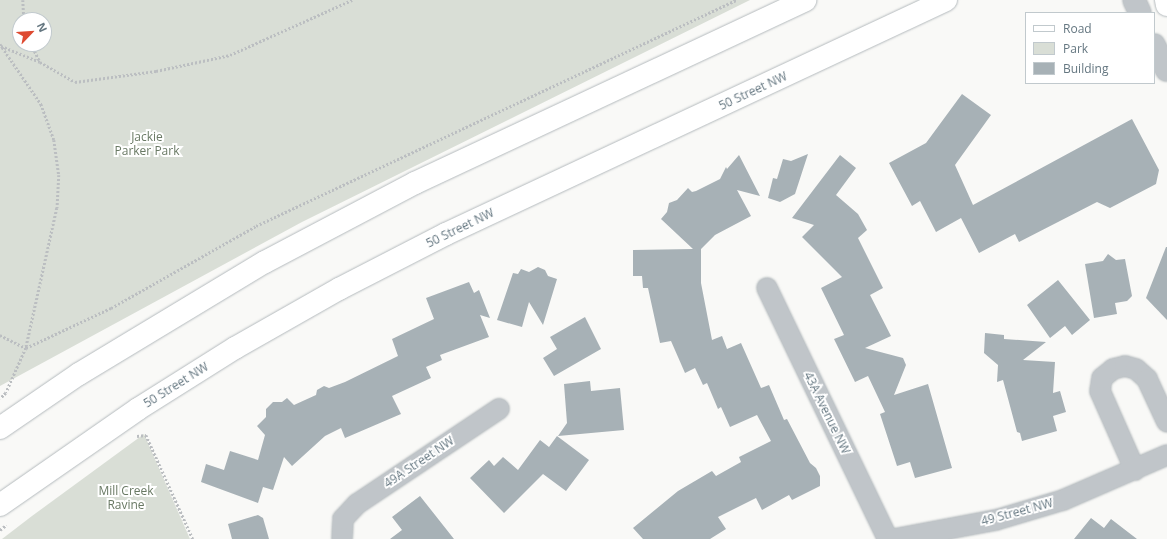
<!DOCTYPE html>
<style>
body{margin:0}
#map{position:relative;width:1167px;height:539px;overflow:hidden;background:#f9f9f7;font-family:"Open Sans",sans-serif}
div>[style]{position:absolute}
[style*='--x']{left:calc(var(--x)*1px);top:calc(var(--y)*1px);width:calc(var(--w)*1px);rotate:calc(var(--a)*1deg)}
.green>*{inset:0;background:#d9ded6}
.building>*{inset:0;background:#a7b1b6}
.path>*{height:2.5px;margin-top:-1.25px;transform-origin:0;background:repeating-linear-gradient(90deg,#bbbec1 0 2px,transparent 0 4px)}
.roads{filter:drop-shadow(0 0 1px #b4babd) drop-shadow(0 0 1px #b4babd)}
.minor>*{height:20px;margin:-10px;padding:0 10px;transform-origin:10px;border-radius:10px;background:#c0c5c9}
.tertiary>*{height:22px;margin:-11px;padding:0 11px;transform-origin:11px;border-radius:11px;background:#c0c5c9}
.primary>*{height:22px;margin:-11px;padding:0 11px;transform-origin:11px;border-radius:11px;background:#fff}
span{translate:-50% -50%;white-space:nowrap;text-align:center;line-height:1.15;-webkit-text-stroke:4px #fff;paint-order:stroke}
.street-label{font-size:12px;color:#657781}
.park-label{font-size:12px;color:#697964}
.legend{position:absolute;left:1025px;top:12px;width:130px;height:72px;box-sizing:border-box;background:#fff;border:1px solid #c1c9cd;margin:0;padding:5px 7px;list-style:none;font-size:12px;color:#657781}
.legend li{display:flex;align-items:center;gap:8px;height:20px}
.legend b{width:20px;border:1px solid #c1c9cd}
.north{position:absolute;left:12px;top:12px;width:40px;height:40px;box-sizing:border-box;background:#fff;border:1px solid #c1c9cd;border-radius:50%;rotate:65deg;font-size:11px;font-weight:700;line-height:16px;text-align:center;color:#657781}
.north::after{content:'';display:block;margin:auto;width:14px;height:18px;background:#de4a31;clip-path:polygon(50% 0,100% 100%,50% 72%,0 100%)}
</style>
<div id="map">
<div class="green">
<div style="clip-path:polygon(evenodd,0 0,750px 0,302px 222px,0 386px,0 0,20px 20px,44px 20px,44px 44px,20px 44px,20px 20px)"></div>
<div style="clip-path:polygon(144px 434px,190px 539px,2px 539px,32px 516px)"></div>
</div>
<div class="building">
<div style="clip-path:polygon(962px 94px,991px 115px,955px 165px,973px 205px,1132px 119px,1159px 170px,1156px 184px,1110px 208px,1097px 202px,1019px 242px,1015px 234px,979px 253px,961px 218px,936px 232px,920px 201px,912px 206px,889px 163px,926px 143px)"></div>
<div style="clip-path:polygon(808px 154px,795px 194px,780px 202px,768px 198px,773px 178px,777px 179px,783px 159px,791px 161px)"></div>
<div style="clip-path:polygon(739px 155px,760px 196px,737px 190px,751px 216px,715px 235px,701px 249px,701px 283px,712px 340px,722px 336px,727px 349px,741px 343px,761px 388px,769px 385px,784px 420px,787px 419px,810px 463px,816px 468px,820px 476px,820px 486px,792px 500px,789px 495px,762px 510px,756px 498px,718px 517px,726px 529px,710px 539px,643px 539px,633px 528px,678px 491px,712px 471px,716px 476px,741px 462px,739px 457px,771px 441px,757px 415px,730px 427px,721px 407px,718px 409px,707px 383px,703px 385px,695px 368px,685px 373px,671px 341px,660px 343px,648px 288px,643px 288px,642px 276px,633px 276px,633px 250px,693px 249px,661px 219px,667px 212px,669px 203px,677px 200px,688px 188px,692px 192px,696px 191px,720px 179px,726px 167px,727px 169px)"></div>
<div style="clip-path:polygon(840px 155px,856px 168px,836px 195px,858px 214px,867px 230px,858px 238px,883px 288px,870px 295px,891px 336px,865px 348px,903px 358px,906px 365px,894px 395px,928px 384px,952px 468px,915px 478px,910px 462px,897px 466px,880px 414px,885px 412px,868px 376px,855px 382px,834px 339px,844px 335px,821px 288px,842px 277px,802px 237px,814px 225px,792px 218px)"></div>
<div style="clip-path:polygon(1166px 247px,1167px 247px,1167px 320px,1146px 298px)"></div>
<div style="clip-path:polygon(1108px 254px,1116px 260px,1125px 259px,1132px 296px,1127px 301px,1115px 303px,1117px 314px,1094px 318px,1085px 264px,1103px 261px)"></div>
<div style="clip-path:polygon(538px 267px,545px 270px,548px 276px,557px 279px,543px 325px,529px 302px,522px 327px,497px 320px,513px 273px,518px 274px,521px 269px,529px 272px)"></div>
<div style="clip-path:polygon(1058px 280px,1090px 320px,1072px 335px,1065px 326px,1050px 338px,1027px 305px)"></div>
<div style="clip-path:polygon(469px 282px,474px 293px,479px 290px,490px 318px,480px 315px,489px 337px,440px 355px,442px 360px,426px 367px,431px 378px,392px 396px,401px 414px,345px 438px,341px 428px,325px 436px,292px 466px,284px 457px,273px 490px,263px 487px,258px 503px,201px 482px,206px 464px,224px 470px,230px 451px,258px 460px,265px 435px,257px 426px,266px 417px,266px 409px,273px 402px,282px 402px,287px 398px,294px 405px,316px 395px,317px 390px,324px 386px,329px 388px,345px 382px,398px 356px,392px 339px,434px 319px,426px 298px)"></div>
<div style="clip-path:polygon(585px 317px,601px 349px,554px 376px,543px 358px,557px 349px,550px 337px)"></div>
<div style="clip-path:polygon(985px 333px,1004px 335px,1004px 339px,1046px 342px,1023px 360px,1055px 362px,1053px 393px,1060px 391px,1066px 412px,1053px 416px,1057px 431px,1022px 441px,1020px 433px,1017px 432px,1003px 380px,997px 382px,998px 365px,984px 353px)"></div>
<div style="clip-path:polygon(590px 381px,591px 391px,620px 388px,624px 430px,558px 436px,567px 423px,564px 384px)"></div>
<div style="clip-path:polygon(557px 436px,589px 460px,566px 491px,543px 474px,504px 513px,470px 478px,489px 460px,494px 466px,503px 457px,518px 470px,540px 440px,549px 447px)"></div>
<div style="clip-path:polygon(420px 496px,454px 539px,390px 539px,402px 530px,392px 517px)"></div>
<div style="clip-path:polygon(258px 515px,263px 518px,269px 539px,232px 539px,228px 524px)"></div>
<div style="clip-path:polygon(1091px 518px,1104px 528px,1111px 519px,1137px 539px,1074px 539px)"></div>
</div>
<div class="path">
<div style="--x:23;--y:0;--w:20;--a:87"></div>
<div style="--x:0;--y:44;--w:73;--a:55.7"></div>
<div style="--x:41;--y:104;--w:38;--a:70"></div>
<div style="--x:54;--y:140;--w:35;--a:82"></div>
<div style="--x:59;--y:175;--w:33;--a:93"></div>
<div style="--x:57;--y:208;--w:143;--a:102.5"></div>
<div style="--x:26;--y:348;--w:49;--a:114"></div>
<div style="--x:6;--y:393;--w:8;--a:135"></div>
<div style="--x:31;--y:44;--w:20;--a:63"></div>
<div style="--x:1;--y:46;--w:42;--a:22.3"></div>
<div style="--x:40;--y:62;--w:40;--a:29.7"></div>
<div style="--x:75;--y:82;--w:82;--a:-7.7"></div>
<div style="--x:156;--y:71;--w:76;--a:-12.2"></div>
<div style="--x:230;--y:55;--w:134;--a:-24.3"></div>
<div style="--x:0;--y:335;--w:29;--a:27"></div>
<div style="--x:26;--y:348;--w:94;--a:-25.2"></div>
<div style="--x:111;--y:308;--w:167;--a:-29.5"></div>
<div style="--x:256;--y:226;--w:531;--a:-25.21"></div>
<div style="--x:137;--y:436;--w:9;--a:-6"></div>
<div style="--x:146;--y:435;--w:114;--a:65.7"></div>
<div style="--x:0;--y:530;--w:8;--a:-40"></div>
</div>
<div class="roads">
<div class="minor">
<div style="--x:767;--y:288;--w:279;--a:64.3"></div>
<div style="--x:1135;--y:470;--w:86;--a:-113.9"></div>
<div style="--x:1100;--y:391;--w:13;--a:-81"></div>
<div style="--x:1102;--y:378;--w:14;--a:-39"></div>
<div style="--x:1113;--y:369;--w:12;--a:-14"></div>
<div style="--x:1125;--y:366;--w:11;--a:15"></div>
<div style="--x:1136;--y:369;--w:15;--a:42"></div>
<div style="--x:1147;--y:379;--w:47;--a:65.1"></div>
<div style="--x:342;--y:539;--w:20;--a:-87"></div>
<div style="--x:343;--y:519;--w:21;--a:-47"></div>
<div style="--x:357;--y:504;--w:171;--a:-33.8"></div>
<div style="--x:894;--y:539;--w:104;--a:-10.6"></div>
<div style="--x:996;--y:520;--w:70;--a:-16.6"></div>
<div style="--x:1063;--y:500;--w:113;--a:-23.4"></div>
</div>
<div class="tertiary">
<div style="--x:1134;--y:0;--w:14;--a:65"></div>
<div style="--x:1154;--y:45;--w:28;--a:63"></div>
</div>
<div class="primary">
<div style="--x:1166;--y:0;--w:5;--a:79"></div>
<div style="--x:0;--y:428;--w:96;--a:-34.4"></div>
<div style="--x:79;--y:374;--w:217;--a:-31.1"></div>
<div style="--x:265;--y:262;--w:170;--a:-27.8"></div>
<div style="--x:415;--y:183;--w:431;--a:-25.1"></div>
<div style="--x:0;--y:505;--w:168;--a:-34.8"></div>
<div style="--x:138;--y:409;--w:115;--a:-32.2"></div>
<div style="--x:235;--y:348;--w:120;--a:-29.6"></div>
<div style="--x:339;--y:289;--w:120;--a:-27.2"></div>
<div style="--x:446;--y:234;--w:552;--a:-25.08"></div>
</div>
</div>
<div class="street-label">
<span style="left:753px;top:91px;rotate:-25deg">50 Street NW</span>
<span style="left:460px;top:228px;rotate:-26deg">50 Street NW</span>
<span style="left:176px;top:385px;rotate:-32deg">50 Street NW</span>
<span style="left:827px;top:413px;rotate:64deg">43A Avenue NW</span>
<span style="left:419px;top:462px;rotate:-34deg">49A Street NW</span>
<span style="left:1017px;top:512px;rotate:-15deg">49 Street NW</span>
</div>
<div class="park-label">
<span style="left:147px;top:144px">Jackie<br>Parker Park</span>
<span style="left:126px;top:498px">Mill Creek<br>Ravine</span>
</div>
<ul class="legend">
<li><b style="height:5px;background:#fff"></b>Road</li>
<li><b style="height:11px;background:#d9ded6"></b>Park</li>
<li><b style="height:11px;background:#a7b1b6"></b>Building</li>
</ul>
<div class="north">N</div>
</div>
